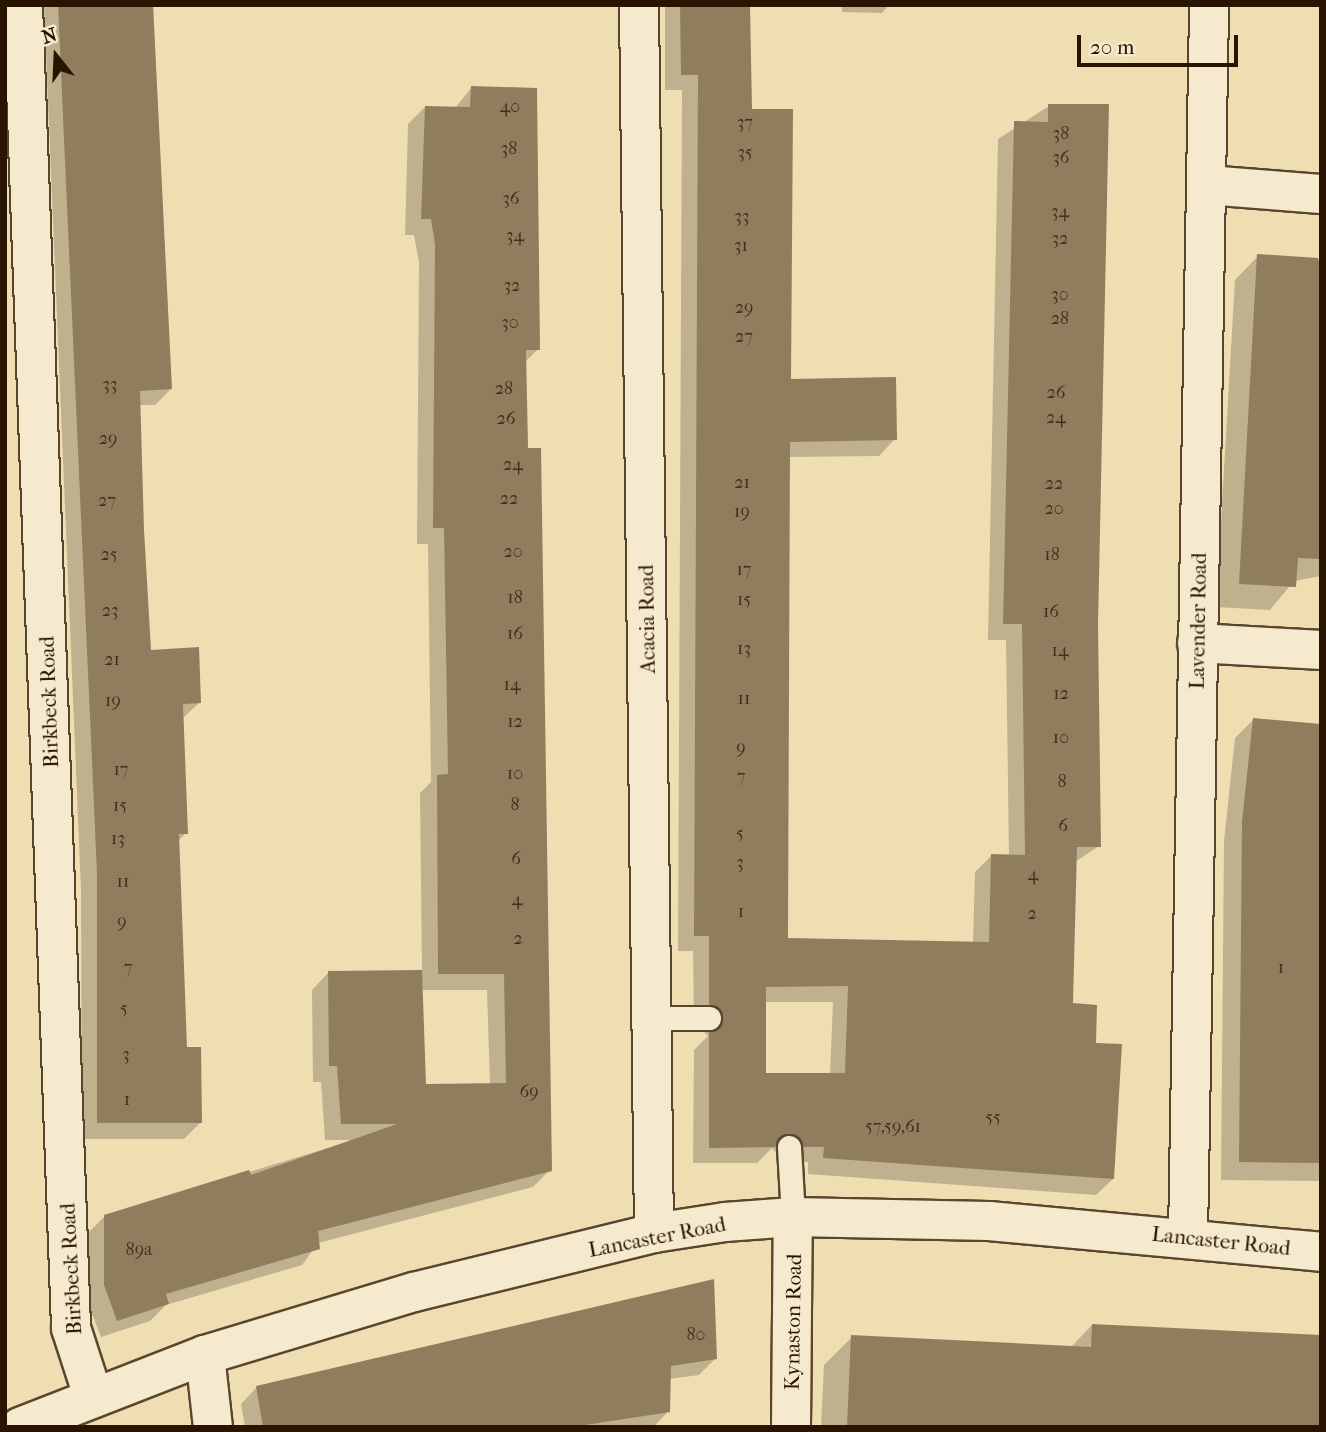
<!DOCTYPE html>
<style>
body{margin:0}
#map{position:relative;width:1326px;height:1432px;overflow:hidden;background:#efdeb2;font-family:"IM FELL French Canon",serif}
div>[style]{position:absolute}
.shadow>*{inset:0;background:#0003}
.building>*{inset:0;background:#907d5e}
.roads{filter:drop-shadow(2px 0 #5a462e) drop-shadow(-2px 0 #5a462e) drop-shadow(0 2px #5a462e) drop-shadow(0 -2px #5a462e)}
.lane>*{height:23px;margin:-11.5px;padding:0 11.5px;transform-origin:11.5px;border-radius:11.5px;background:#f5eacd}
.street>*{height:38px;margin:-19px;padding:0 19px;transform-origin:19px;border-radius:19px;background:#f5eacd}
.secondary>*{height:38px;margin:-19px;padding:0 19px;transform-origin:19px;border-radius:19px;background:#f5eacd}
span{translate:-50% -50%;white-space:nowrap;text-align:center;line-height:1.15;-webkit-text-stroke:5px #f5eacd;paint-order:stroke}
.number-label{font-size:18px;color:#432e19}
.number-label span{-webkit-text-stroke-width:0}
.street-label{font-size:21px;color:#291402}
.frame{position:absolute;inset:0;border:7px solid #291402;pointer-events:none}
.north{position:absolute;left:21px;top:21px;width:70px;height:70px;-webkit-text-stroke:5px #f5eacd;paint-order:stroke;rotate:342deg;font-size:19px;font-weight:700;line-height:28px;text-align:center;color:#291402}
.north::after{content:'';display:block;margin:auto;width:24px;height:32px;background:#291402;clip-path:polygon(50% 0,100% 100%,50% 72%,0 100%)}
.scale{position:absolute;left:1077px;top:35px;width:161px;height:32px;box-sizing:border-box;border:4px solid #291402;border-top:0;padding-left:9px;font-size:21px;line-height:24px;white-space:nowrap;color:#291402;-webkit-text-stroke:5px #f5eacd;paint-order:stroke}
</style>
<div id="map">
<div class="shadow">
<div style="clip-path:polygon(44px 5px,153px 5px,171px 389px,155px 405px,137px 405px,150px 651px,200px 702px,183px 718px,186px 833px,178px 841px,185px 1049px,200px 1123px,184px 1139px,82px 1139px,81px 890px)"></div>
<div style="clip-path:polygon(evenodd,665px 5px,749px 5px,750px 111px,789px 381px,895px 439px,879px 456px,788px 457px,787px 939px,973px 943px,975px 872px,991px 856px,1009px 857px,1006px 640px,988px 640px,998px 139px,1049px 106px,1096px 625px,1099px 846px,1075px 862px,1071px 1005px,1094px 1044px,1113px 1179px,1096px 1195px,808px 1174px,808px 1162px,786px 1163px,772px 1148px,757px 1163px,693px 1163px,694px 1050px,708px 1036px,694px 1021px,693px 951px,678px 951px,682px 90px,665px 90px,665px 5px,764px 1002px,833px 1002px,830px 1075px,764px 1075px,764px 1002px)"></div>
<div style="clip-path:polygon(842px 5px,889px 5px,882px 13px,842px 12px)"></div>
<div style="clip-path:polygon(evenodd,472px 87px,538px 349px,525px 362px,550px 1170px,533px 1187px,318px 1243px,302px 1265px,166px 1305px,150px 1321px,101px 1337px,88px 1303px,88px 1233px,105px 1216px,354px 1140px,325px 1140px,321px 1082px,313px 1082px,312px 990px,328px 973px,422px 972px,420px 793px,431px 782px,428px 544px,417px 544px,419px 262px,414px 235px,405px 235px,408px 124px,425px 107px,455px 108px,472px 87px,421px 990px,487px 990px,490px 1085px,424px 1086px,421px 990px)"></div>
<div style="clip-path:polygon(1258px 256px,1321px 271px,1321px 576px,1294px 581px,1270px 610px,1216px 607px,1235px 280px)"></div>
<div style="clip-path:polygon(1254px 719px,1321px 726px,1321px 1181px,1221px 1180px,1224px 841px,1235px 738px)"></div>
<div style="clip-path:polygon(1092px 1325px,1321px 1427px,821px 1427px,824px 1365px,852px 1337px,1070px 1348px)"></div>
<div style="clip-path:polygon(716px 1358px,699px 1375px,669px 1379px,669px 1411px,653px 1427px,245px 1427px,241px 1404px,257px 1387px)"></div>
</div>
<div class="building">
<div style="clip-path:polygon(58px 5px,153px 5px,172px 389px,140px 391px,144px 530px,151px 650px,199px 647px,201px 703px,183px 704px,188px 834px,179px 834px,187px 1047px,201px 1047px,202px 1123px,97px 1123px,97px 873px)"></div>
<div style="clip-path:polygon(evenodd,680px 5px,750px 5px,752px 109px,793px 109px,791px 379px,896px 377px,897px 440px,790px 442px,788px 938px,989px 942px,991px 854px,1025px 855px,1022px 624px,1003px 624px,1014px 121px,1048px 122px,1048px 104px,1109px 104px,1098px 625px,1101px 847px,1077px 847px,1073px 1003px,1097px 1005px,1096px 1043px,1122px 1044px,1114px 1179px,823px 1158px,824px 1147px,803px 1147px,789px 1133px,775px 1147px,709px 1148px,709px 1032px,723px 1017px,709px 1004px,709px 936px,694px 936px,698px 75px,681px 75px,680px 5px,848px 986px,845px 1073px,766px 1073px,766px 987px,848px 986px)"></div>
<div style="clip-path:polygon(471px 86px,537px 88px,540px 350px,526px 350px,528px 448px,541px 448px,552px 1171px,318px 1231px,320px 1249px,166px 1294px,169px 1304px,117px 1321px,104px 1285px,104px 1215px,249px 1170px,251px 1175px,397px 1124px,341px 1124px,337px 1066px,329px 1066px,328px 971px,422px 970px,426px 1084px,506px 1083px,504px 974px,438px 974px,437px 775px,448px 774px,446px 649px,444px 528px,433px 528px,435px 244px,431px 219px,421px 219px,425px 106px,470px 107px)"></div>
<div style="clip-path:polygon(1257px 254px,1318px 258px,1321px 269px,1321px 559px,1298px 558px,1296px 587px,1239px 584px)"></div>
<div style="clip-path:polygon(1253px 718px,1321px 724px,1321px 1163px,1239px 1162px,1242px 822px)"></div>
<div style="clip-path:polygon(714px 1279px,717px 1359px,671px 1366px,670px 1412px,572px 1427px,263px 1427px,256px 1386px)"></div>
<div style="clip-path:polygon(1092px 1324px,1321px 1335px,1321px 1427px,847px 1427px,851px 1335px,1091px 1347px)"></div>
</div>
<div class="roads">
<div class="lane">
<div style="left:652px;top:1018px;width:57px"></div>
<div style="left:789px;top:1147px;width:70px;rotate:86.7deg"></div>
</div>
<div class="street">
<div style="left:23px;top:5px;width:1324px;rotate:87.92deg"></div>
<div style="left:71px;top:1328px;width:71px;rotate:72.1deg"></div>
<div style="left:639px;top:5px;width:1228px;rotate:89.3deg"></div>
<div style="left:1207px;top:185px;width:114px;rotate:4.5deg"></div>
<div style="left:1197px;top:643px;width:124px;rotate:3.2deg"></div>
<div style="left:1188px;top:1237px;width:1232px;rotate:-89.02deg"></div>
<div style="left:205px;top:1355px;width:72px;rotate:83.7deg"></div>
<div style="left:791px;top:1427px;width:210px;rotate:-89.5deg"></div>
</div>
<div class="secondary">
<div style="left:20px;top:1427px;width:199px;rotate:-21.3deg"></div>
<div style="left:205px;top:1355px;width:218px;rotate:-16.8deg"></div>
<div style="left:414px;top:1292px;width:247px;rotate:-13.8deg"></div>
<div style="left:654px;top:1233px;width:72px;rotate:-8.8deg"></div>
<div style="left:725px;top:1222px;width:68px;rotate:-4.2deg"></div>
<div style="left:793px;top:1217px;width:196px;rotate:1.2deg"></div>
<div style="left:989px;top:1221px;width:333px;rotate:5.3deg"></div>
</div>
</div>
<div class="number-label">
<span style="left:510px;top:107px">40</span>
<span style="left:745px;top:123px">37</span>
<span style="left:1061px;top:134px">38</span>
<span style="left:509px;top:149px">38</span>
<span style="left:745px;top:153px">35</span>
<span style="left:1061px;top:158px">36</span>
<span style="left:511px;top:199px">36</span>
<span style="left:1060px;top:212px">34</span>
<span style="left:742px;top:217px">33</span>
<span style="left:515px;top:236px">34</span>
<span style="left:1060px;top:239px">32</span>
<span style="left:741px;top:246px">31</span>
<span style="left:512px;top:286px">32</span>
<span style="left:1060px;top:295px">30</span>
<span style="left:744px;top:308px">29</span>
<span style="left:1060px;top:319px">28</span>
<span style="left:510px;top:323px">30</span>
<span style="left:744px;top:337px">27</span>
<span style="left:110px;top:385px">33</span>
<span style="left:504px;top:389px">28</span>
<span style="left:1056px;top:393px">26</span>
<span style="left:1056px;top:418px">24</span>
<span style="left:506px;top:419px">26</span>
<span style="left:108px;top:439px">29</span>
<span style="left:513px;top:465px">24</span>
<span style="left:742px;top:483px">21</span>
<span style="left:1054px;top:484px">22</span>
<span style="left:509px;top:499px">22</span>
<span style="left:107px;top:501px">27</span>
<span style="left:1054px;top:509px">20</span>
<span style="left:742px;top:512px">19</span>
<span style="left:513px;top:552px">20</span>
<span style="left:109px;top:555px">25</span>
<span style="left:1052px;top:555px">18</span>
<span style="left:744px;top:570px">17</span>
<span style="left:515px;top:598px">18</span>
<span style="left:744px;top:600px">15</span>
<span style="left:110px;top:611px">23</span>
<span style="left:1051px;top:612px">16</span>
<span style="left:515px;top:634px">16</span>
<span style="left:744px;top:649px">13</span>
<span style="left:1060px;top:651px">14</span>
<span style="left:112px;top:660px">21</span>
<span style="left:512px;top:685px">14</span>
<span style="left:1061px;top:694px">12</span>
<span style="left:744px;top:699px">11</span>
<span style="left:113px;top:701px">19</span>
<span style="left:515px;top:722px">12</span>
<span style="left:1061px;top:738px">10</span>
<span style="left:741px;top:748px">9</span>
<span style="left:121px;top:770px">17</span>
<span style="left:515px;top:774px">10</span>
<span style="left:741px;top:777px">7</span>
<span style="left:1062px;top:782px">8</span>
<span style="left:515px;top:805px">8</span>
<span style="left:120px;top:806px">15</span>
<span style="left:1063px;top:826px">6</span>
<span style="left:740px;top:834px">5</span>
<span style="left:118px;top:839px">13</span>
<span style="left:516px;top:859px">6</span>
<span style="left:740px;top:863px">3</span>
<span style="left:1033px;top:875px">4</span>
<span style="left:123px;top:882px">11</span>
<span style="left:517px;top:900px">4</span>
<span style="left:741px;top:912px">1</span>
<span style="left:1032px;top:914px">2</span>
<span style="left:122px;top:922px">9</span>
<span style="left:518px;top:939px">2</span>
<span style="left:128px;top:968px">7</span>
<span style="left:1281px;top:968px">1</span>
<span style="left:124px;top:1009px">5</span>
<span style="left:126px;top:1055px">3</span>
<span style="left:529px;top:1092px">69</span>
<span style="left:127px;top:1100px">1</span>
<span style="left:993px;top:1118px">55</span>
<span style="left:893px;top:1127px">57,59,61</span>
<span style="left:139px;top:1250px">89a</span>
<span style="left:696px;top:1335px">80</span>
</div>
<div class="street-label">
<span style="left:647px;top:619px;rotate:-91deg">Acacia Road</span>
<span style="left:1198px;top:621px;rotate:-89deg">Lavender Road</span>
<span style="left:49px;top:702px;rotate:-92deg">Birkbeck Road</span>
<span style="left:657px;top:1237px;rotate:-11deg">Lancaster Road</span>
<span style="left:1221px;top:1241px;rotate:6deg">Lancaster Road</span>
<span style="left:71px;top:1269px;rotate:-93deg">Birkbeck Road</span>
<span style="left:793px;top:1322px;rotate:-89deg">Kynaston Road</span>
</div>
<div class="frame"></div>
<div class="north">N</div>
<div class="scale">20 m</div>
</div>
